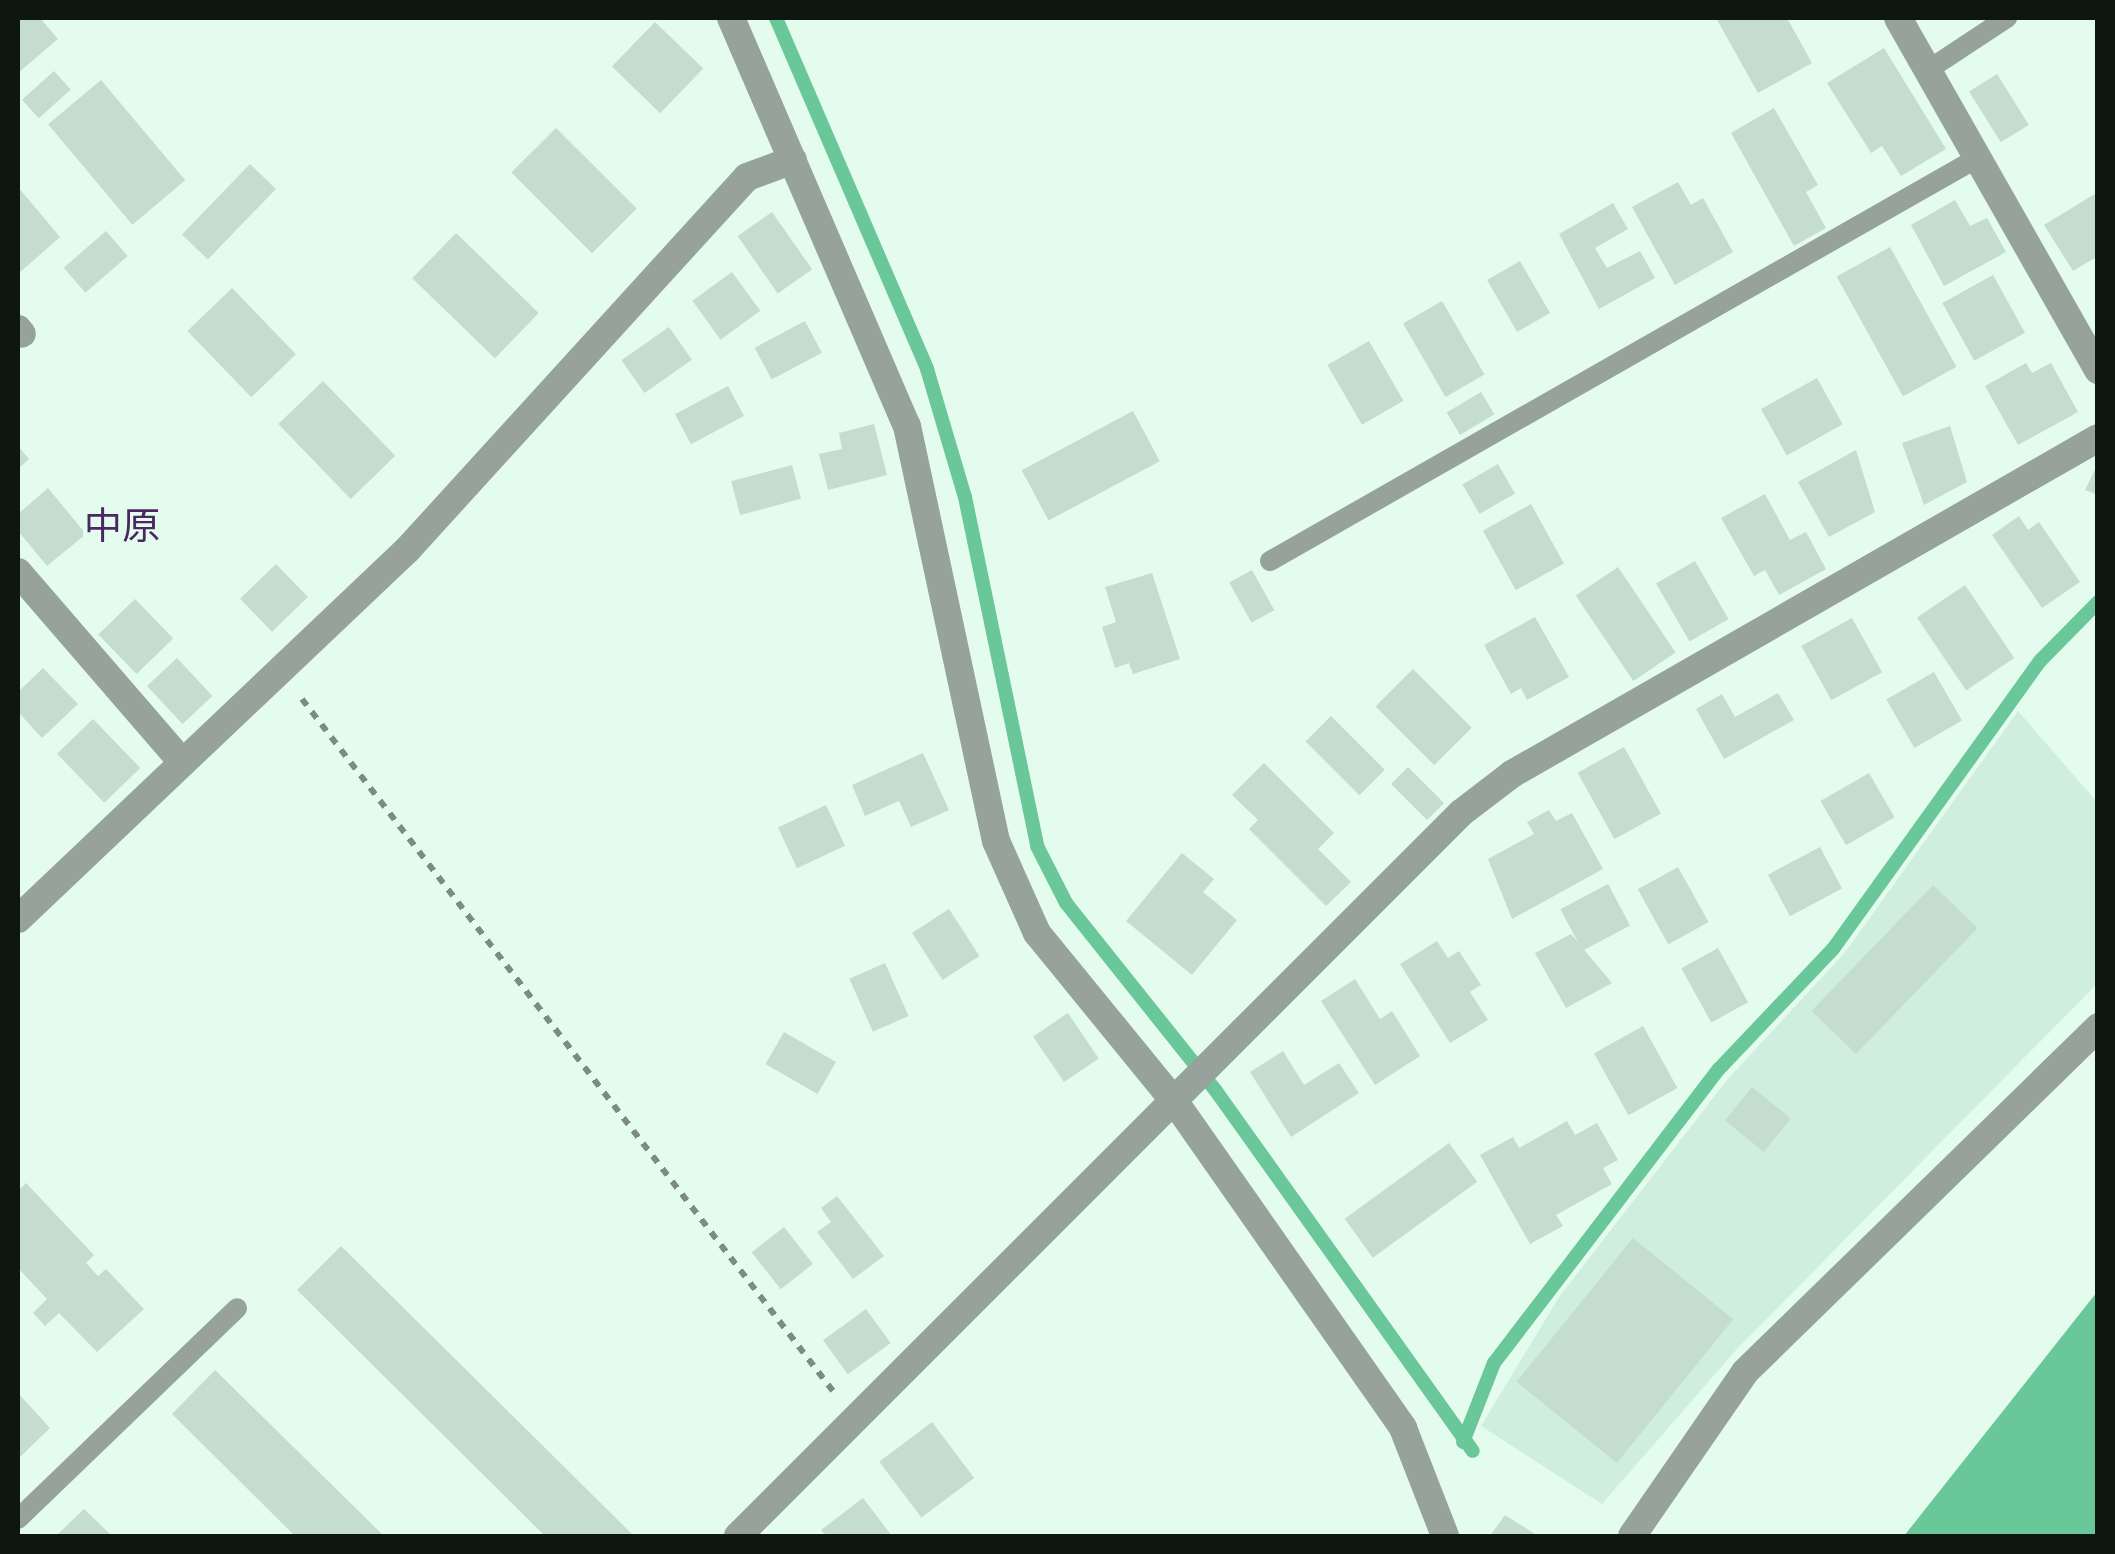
<!DOCTYPE html>
<meta charset="utf-8">
<style>
body{margin:0}
#map{position:relative;width:2115px;height:1554px;overflow:hidden;background:#e4fcee;font-family:"Noto Sans","Noto Sans JP",sans-serif}
div>[style]{position:absolute}
.built>*{inset:0;background:#d0eedd}
.water>*{inset:0;background:#69c799}
.stream>*{height:14px;margin:-7px;padding:0 7px;transform-origin:7px;border-radius:7px;background:#69c799}
.building>*{inset:0;background:#c5ddcf;transform-origin:0 0}
.path>*{height:6px;margin-top:-3px;transform-origin:0;background:repeating-linear-gradient(90deg,#7c8c83 0 8px,transparent 0 16px)}
.service>*{height:20px;margin:-10px;padding:0 10px;transform-origin:10px;border-radius:10px;background:#98a29d}
.minor>*{height:28px;margin:-14px;padding:0 14px;transform-origin:14px;border-radius:14px;background:#98a29d}
span{translate:-50% -50%;white-space:nowrap;text-align:center;line-height:1.15;-webkit-text-stroke:9px #e4fcee;paint-order:stroke}
.quarter-label{font-size:38px;color:#4b2960}
.frame{position:absolute;inset:0;border:20px solid #0e1612;pointer-events:none}
</style>
<div id="map">
<div class="built">
<div style="clip-path:polygon(2018px 711px,2097px 802px,2097px 984px,1736px 1350px,1602px 1504px,1481px 1426px,1559px 1297px,1727px 1080px,1846px 951px)"></div>
</div>
<div class="water">
<div style="clip-path:polygon(2097px 1292px,2097px 1536px,1904px 1536px)"></div>
</div>
<div class="stream">
<div style="left:776px;top:18px;width:382px;rotate:66.7deg"></div>
<div style="left:927px;top:369px;width:134px;rotate:73.5deg"></div>
<div style="left:965px;top:497px;width:356px;rotate:78.3deg"></div>
<div style="left:1037px;top:846px;width:64px;rotate:63deg"></div>
<div style="left:1066px;top:903px;width:241px;rotate:51.4deg"></div>
<div style="left:1216px;top:1091px;width:442px;rotate:54.5deg"></div>
<div style="left:1463px;top:1442px;width:85px;rotate:-68.6deg"></div>
<div style="left:1494px;top:1363px;width:370px;rotate:-52.6deg"></div>
<div style="left:1719px;top:1069px;width:166px;rotate:-46.5deg"></div>
<div style="left:1833px;top:949px;width:355px;rotate:-54.3deg"></div>
<div style="left:2040px;top:661px;width:83px;rotate:-45.5deg"></div>
</div>
<div class="building">
<div style="clip-path:polygon(18px 18px,40px 18px,58px 39px,18px 73px)"></div>
<div style="clip-path:polygon(1716px 18px,1787px 18px,1812px 63px,1758px 93px)"></div>
<div style="left:655px;top:22px;width:67px;height:62px;rotate:44deg"></div>
<div style="clip-path:polygon(1884px 48px,1946px 149px,1901px 176px,1882px 146px,1871px 153px,1827px 83px)"></div>
<div style="left:54px;top:71px;width:25px;height:43px;rotate:48deg"></div>
<div style="left:1997px;top:74px;width:60px;height:33px;rotate:58deg"></div>
<div style="left:101px;top:80px;width:131px;height:69px;rotate:50deg"></div>
<div style="clip-path:polygon(1774px 108px,1818px 185px,1806px 192px,1826px 228px,1794px 246px,1731px 133px)"></div>
<div style="left:556px;top:128px;width:114px;height:63px;rotate:45deg"></div>
<div style="left:250px;top:164px;width:36px;height:98px;rotate:44deg"></div>
<div style="clip-path:polygon(1678px 182px,1691px 205px,1703px 198px,1733px 252px,1675px 285px,1632px 207px)"></div>
<div style="clip-path:polygon(18px 187px,60px 237px,18px 274px)"></div>
<div style="clip-path:polygon(2098px 192px,2098px 256px,2073px 271px,2044px 225px)"></div>
<div style="clip-path:polygon(1955px 200px,1970px 226px,1987px 218px,2006px 252px,1944px 286px,1911px 225px)"></div>
<div style="clip-path:polygon(1613px 203px,1628px 229px,1595px 248px,1607px 268px,1640px 251px,1655px 278px,1599px 309px,1559px 234px)"></div>
<div style="left:772px;top:212px;width:70px;height:42px;rotate:55deg"></div>
<div style="left:106px;top:231px;width:33px;height:56px;rotate:49deg"></div>
<div style="left:456px;top:233px;width:115px;height:63px;rotate:44deg"></div>
<div style="left:1890px;top:247px;width:137px;height:61px;rotate:61deg"></div>
<div style="left:1520px;top:261px;width:60px;height:38px;rotate:60deg"></div>
<div style="left:732px;top:272px;width:48px;height:49px;rotate:54deg"></div>
<div style="left:1993px;top:275px;width:66px;height:58px;rotate:61deg"></div>
<div style="left:232px;top:288px;width:92px;height:62px;rotate:46deg"></div>
<div style="left:1442px;top:301px;width:85px;height:45px;rotate:60deg"></div>
<div style="left:805px;top:321px;width:36px;height:57px;rotate:62deg"></div>
<div style="left:669px;top:327px;width:40px;height:58px;rotate:55deg"></div>
<div style="left:1369px;top:341px;width:69px;height:48px;rotate:60deg"></div>
<div style="clip-path:polygon(2026px 363px,2032px 373px,2051px 363px,2078px 412px,2018px 445px,1985px 386px)"></div>
<div style="left:1817px;top:378px;width:53px;height:64px;rotate:61deg"></div>
<div style="left:323px;top:381px;width:104px;height:62px;rotate:46deg"></div>
<div style="left:728px;top:386px;width:34px;height:60px;rotate:62deg"></div>
<div style="left:1481px;top:392px;width:26px;height:40px;rotate:59deg"></div>
<div style="left:1133px;top:411px;width:57px;height:126px;rotate:62deg"></div>
<div style="clip-path:polygon(874px 424px,887px 475px,828px 490px,819px 454px,842px 449px,839px 433px)"></div>
<div style="clip-path:polygon(1950px 426px,1967px 482px,1924px 505px,1902px 443px)"></div>
<div style="clip-path:polygon(18px 446px,29px 459px,18px 469px)"></div>
<div style="clip-path:polygon(1856px 450px,1875px 512px,1829px 537px,1798px 482px)"></div>
<div style="clip-path:polygon(2098px 463px,2098px 495px,2085px 490px)"></div>
<div style="left:1498px;top:464px;width:34px;height:41px;rotate:60deg"></div>
<div style="left:792px;top:465px;width:35px;height:63px;rotate:75deg"></div>
<div style="clip-path:polygon(48px 488px,86px 534px,47px 566px,18px 531px,18px 514px)"></div>
<div style="clip-path:polygon(1765px 494px,1790px 540px,1806px 532px,1826px 569px,1779px 595px,1765px 570px,1754px 576px,1721px 518px)"></div>
<div style="left:1531px;top:504px;width:68px;height:55px;rotate:61deg"></div>
<div style="clip-path:polygon(2019px 516px,2028px 530px,2039px 522px,2080px 582px,2042px 608px,1992px 535px)"></div>
<div style="left:1695px;top:561px;width:67px;height:45px;rotate:60deg"></div>
<div style="left:276px;top:564px;width:46px;height:50px;rotate:46deg"></div>
<div style="left:1618px;top:567px;width:103px;height:51px;rotate:56deg"></div>
<div style="left:1252px;top:570px;width:46px;height:26px;rotate:61deg"></div>
<div style="clip-path:polygon(1152px 573px,1180px 659px,1133px 674px,1129px 663px,1115px 668px,1102px 627px,1116px 622px,1105px 587px)"></div>
<div style="left:1965px;top:585px;width:88px;height:58px;rotate:56deg"></div>
<div style="left:135px;top:599px;width:55px;height:51px;rotate:46deg"></div>
<div style="clip-path:polygon(1535px 617px,1569px 677px,1527px 700px,1521px 688px,1511px 694px,1484px 645px)"></div>
<div style="left:1852px;top:618px;width:62px;height:58px;rotate:61deg"></div>
<div style="left:177px;top:658px;width:52px;height:41px;rotate:47deg"></div>
<div style="clip-path:polygon(43px 668px,78px 704px,42px 738px,18px 712px,18px 692px)"></div>
<div style="left:1413px;top:669px;width:83px;height:53px;rotate:45deg"></div>
<div style="left:1934px;top:672px;width:56px;height:55px;rotate:60deg"></div>
<div style="clip-path:polygon(1778px 693px,1794px 720px,1724px 759px,1696px 709px,1722px 694px,1735px 717px)"></div>
<div style="left:1331px;top:716px;width:76px;height:36px;rotate:45deg"></div>
<div style="left:93px;top:719px;width:68px;height:50px;rotate:46deg"></div>
<div style="left:1624px;top:747px;width:76px;height:53px;rotate:61deg"></div>
<div style="clip-path:polygon(923px 753px,949px 810px,911px 827px,899px 801px,865px 816px,852px 785px)"></div>
<div style="clip-path:polygon(1264px 763px,1334px 833px,1318px 849px,1351px 882px,1326px 906px,1249px 829px,1258px 820px,1232px 795px)"></div>
<div style="left:1408px;top:767px;width:51px;height:24px;rotate:45deg"></div>
<div style="left:1869px;top:773px;width:51px;height:56px;rotate:60deg"></div>
<div style="left:826px;top:805px;width:45px;height:53px;rotate:65deg"></div>
<div style="clip-path:polygon(1549px 810px,1556px 821px,1572px 813px,1603px 869px,1512px 919px,1488px 859px,1534px 834px,1527px 822px)"></div>
<div style="left:1820px;top:847px;width:47px;height:59px;rotate:62deg"></div>
<div style="clip-path:polygon(1182px 853px,1214px 879px,1203px 892px,1237px 920px,1192px 975px,1126px 921px)"></div>
<div style="left:1678px;top:867px;width:63px;height:46px;rotate:61deg"></div>
<div style="left:1608px;top:884px;width:47px;height:54px;rotate:62deg"></div>
<div style="left:1933px;top:885px;width:62px;height:175px;rotate:44deg"></div>
<div style="left:949px;top:909px;width:56px;height:44px;rotate:57deg"></div>
<div style="clip-path:polygon(1571px 934px,1612px 983px,1566px 1008px,1535px 953px)"></div>
<div style="clip-path:polygon(1437px 941px,1448px 958px,1459px 951px,1481px 985px,1470px 992px,1488px 1020px,1450px 1043px,1400px 964px)"></div>
<div style="left:1718px;top:948px;width:62px;height:42px;rotate:61deg"></div>
<div style="left:885px;top:963px;width:58px;height:39px;rotate:66deg"></div>
<div style="clip-path:polygon(1355px 979px,1380px 1019px,1392px 1011px,1420px 1056px,1375px 1085px,1321px 1001px)"></div>
<div style="left:1068px;top:1013px;width:55px;height:42px;rotate:56deg"></div>
<div style="left:1643px;top:1026px;width:71px;height:56px;rotate:61deg"></div>
<div style="left:784px;top:1032px;width:60px;height:37px;rotate:30deg"></div>
<div style="clip-path:polygon(1283px 1051px,1304px 1085px,1339px 1063px,1359px 1093px,1291px 1137px,1250px 1072px)"></div>
<div style="left:1752px;top:1087px;width:50px;height:43px;rotate:39deg"></div>
<div style="clip-path:polygon(1567px 1121px,1575px 1135px,1597px 1123px,1618px 1160px,1603px 1168px,1612px 1184px,1556px 1215px,1563px 1226px,1530px 1244px,1480px 1155px,1513px 1137px,1519px 1148px)"></div>
<div style="left:1449px;top:1143px;width:48px;height:129px;rotate:54deg"></div>
<div style="clip-path:polygon(26px 1183px,94px 1255px,86px 1263px,98px 1276px,106px 1269px,144px 1309px,97px 1352px,59px 1313px,45px 1326px,33px 1313px,47px 1299px,18px 1268px,18px 1191px)"></div>
<div style="clip-path:polygon(837px 1196px,884px 1256px,853px 1279px,817px 1232px,831px 1222px,821px 1208px)"></div>
<div style="left:784px;top:1227px;width:47px;height:41px;rotate:52deg"></div>
<div style="left:1633px;top:1238px;width:129px;height:185px;rotate:39deg"></div>
<div style="clip-path:polygon(341px 1246px,634px 1536px,545px 1536px,297px 1290px)"></div>
<div style="left:866px;top:1309px;width:42px;height:53px;rotate:54deg"></div>
<div style="clip-path:polygon(215px 1370px,384px 1536px,295px 1536px,172px 1414px)"></div>
<div style="clip-path:polygon(18px 1393px,50px 1428px,18px 1459px)"></div>
<div style="left:932px;top:1422px;width:70px;height:66px;rotate:53deg"></div>
<div style="clip-path:polygon(863px 1498px,892px 1536px,826px 1536px,821px 1530px)"></div>
<div style="clip-path:polygon(84px 1509px,112px 1536px,56px 1536px)"></div>
<div style="clip-path:polygon(1505px 1515px,1538px 1536px,1490px 1536px)"></div>
</div>
<div class="path">
<div style="left:302px;top:699px;width:872px;rotate:52.5deg"></div>
</div>
<div class="service">
<div style="left:1928px;top:70px;width:95px;rotate:-33.4deg"></div>
<div style="left:1270px;top:561px;width:814px;rotate:-29.68deg"></div>
<div style="left:18px;top:1519px;width:304px;rotate:-43.9deg"></div>
</div>
<div class="minor">
<div style="left:731px;top:18px;width:444px;rotate:66.7deg"></div>
<div style="left:907px;top:426px;width:424px;rotate:77.9deg"></div>
<div style="left:996px;top:841px;width:101px;rotate:66deg"></div>
<div style="left:1037px;top:933px;width:218px;rotate:50.8deg"></div>
<div style="left:1175px;top:1102px;width:398px;rotate:55deg"></div>
<div style="left:1403px;top:1428px;width:116px;rotate:68.7deg"></div>
<div style="left:1898px;top:18px;width:405px;rotate:60.4deg"></div>
<div style="left:18px;top:329px;width:6px;rotate:51deg"></div>
<div style="left:18px;top:572px;width:251px;rotate:49.2deg"></div>
<div style="left:18px;top:919px;width:538px;rotate:-43.49deg"></div>
<div style="left:408px;top:549px;width:503px;rotate:-47.66deg"></div>
<div style="left:747px;top:177px;width:49px;rotate:-20.3deg"></div>
<div style="left:738px;top:1536px;width:1022px;rotate:-45deg"></div>
<div style="left:1461px;top:813px;width:64px;rotate:-37.4deg"></div>
<div style="left:1512px;top:774px;width:675px;rotate:-29.83deg"></div>
<div style="left:1632px;top:1536px;width:199px;rotate:-55.4deg"></div>
<div style="left:1745px;top:1372px;width:494px;rotate:-44.3deg"></div>
</div>
<div class="quarter-label">
<span style="left:122px;top:525px">中原</span>
</div>
<div class="frame"></div>
</div>
